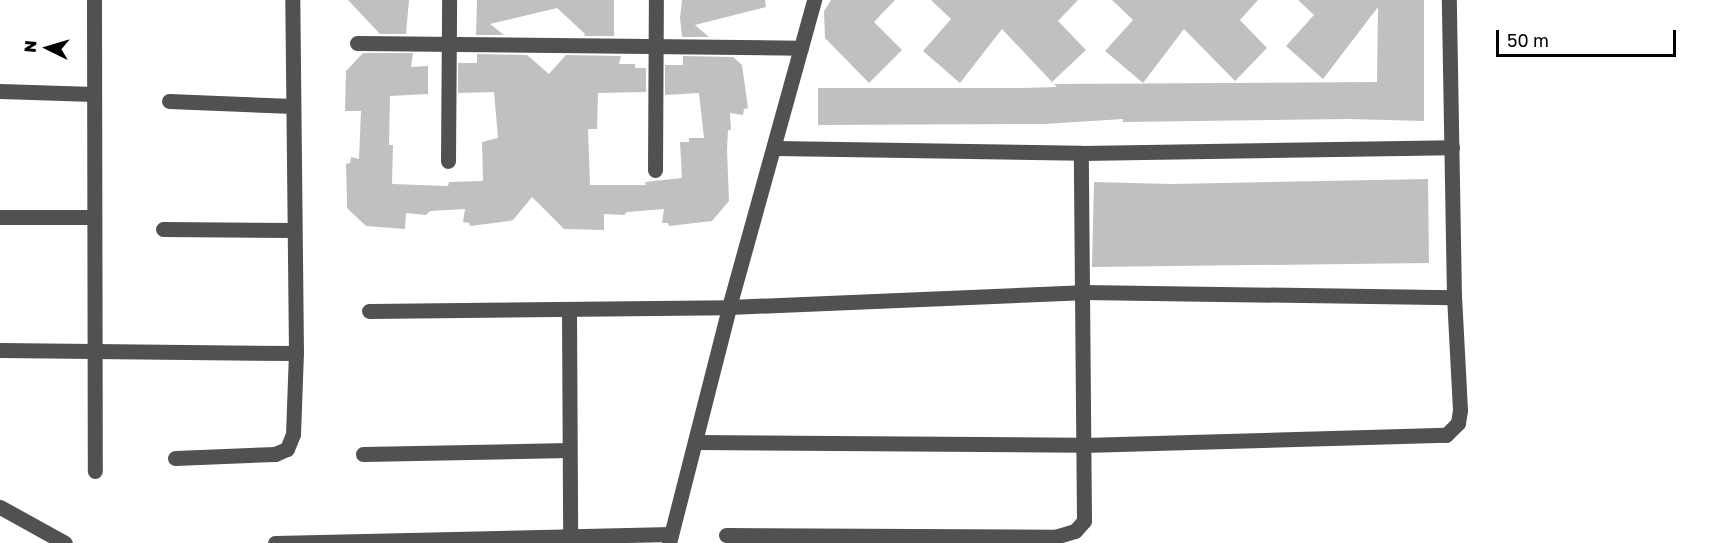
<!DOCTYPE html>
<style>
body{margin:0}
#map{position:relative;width:1709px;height:543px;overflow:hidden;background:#fff;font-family:"Golos Text",sans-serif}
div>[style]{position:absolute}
.building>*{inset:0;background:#c0c0c0}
.minor>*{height:15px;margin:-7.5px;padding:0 7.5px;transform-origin:7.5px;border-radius:7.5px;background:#515151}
span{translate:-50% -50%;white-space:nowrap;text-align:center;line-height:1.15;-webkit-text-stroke:5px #fff;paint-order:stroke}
.north{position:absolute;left:18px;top:18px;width:60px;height:60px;-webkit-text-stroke:4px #fff;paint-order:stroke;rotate:275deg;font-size:16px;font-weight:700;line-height:24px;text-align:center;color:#000}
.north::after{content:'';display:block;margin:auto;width:21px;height:27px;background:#000;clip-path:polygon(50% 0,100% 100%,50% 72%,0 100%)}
.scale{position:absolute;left:1496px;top:30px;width:180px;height:27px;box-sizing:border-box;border:3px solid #000;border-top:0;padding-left:8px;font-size:18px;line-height:21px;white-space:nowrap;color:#000;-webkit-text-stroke:4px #fff;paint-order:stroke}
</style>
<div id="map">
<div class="building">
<div style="clip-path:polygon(348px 0,409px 0,406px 34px,380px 34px)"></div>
<div style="clip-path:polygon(477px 0,614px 0,614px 36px,584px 36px,585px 34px,557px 8px,490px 24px,504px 35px,476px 35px)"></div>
<div style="clip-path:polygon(682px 0,765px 0,766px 7px,695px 25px,709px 37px,682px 37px,680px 18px)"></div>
<div style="clip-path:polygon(831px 0,895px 0,874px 22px,902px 50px,869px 83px,825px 38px,824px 11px)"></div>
<div style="clip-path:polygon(931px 0,1078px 0,1058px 21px,1086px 50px,1052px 82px,1002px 29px,960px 83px,923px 51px,951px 19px)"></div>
<div style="clip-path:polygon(1112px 0,1258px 0,1240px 20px,1267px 48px,1235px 81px,1184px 29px,1143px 83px,1105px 51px,1133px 20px)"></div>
<div style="clip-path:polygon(1298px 0,1424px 0,1424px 121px,1348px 119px,1123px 122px,1123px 119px,1044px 124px,818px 125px,818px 88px,1023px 88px,1057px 87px,1054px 84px,1377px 82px,1378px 7px,1323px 79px,1286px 46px,1314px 15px)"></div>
<div style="clip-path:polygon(363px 53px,413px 53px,411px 67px,428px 66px,428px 94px,390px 96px,389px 145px,393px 145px,392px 184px,448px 186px,449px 182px,483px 181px,482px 142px,498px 138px,494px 92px,458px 93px,458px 63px,477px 63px,477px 54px,527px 55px,549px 74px,566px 55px,621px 56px,619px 64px,635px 64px,635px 68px,646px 68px,646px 92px,598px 93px,597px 129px,588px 129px,590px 185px,646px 185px,645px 182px,682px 178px,680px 142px,689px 142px,689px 138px,704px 138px,699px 93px,665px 95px,665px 65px,683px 65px,683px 56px,733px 57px,742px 65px,748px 108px,744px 109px,743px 115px,730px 113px,731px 130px,728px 130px,727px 150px,729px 201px,712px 221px,669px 226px,668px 223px,662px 223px,664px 209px,627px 212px,624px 215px,604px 214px,604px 230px,564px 229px,532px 197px,513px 220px,509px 221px,470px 226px,469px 223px,463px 222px,465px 209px,430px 211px,426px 215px,406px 213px,405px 229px,366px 226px,347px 208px,347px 201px,346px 164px,350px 163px,351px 157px,359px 159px,361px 111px,345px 111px,346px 71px)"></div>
<div style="clip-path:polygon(1428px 179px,1429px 263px,1092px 267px,1094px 182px,1171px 184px)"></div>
</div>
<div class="minor">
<div style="left:94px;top:0;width:471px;rotate:89.9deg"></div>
<div style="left:357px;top:43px;width:444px;rotate:0.6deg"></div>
<div style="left:0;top:91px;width:94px;rotate:1.8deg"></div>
<div style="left:169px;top:101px;width:124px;rotate:2.3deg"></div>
<div style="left:775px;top:148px;width:306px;rotate:0.9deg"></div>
<div style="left:1081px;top:153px;width:371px;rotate:-0.9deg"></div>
<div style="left:448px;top:161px;width:161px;rotate:-89.6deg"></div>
<div style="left:655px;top:170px;width:170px;rotate:-89.7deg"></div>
<div style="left:0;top:217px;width:94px"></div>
<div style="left:163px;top:229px;width:131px;rotate:0.4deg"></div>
<div style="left:569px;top:310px;width:227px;rotate:89.7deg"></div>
<div style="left:369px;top:311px;width:360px;rotate:-0.6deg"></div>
<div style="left:729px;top:307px;width:353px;rotate:-2.4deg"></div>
<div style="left:1082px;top:292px;width:372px;rotate:0.8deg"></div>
<div style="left:0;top:350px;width:296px;rotate:0.6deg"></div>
<div style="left:695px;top:442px;width:388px;rotate:0.4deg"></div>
<div style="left:1083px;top:445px;width:363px;rotate:-1.6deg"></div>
<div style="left:1446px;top:435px;width:17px;rotate:-45deg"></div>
<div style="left:1458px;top:423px;width:13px;rotate:-81deg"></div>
<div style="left:1460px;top:410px;width:113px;rotate:-93deg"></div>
<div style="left:1454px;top:297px;width:297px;rotate:-91deg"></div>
<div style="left:363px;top:454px;width:206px;rotate:-1.1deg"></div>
<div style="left:175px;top:458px;width:100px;rotate:-2.3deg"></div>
<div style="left:275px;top:454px;width:13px;rotate:-23deg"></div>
<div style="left:287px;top:449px;width:16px;rotate:-68deg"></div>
<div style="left:293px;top:434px;width:81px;rotate:-87.9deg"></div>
<div style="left:296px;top:353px;width:353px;rotate:-90.6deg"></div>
<div style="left:0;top:507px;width:74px;rotate:29deg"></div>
<div style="left:726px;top:535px;width:329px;rotate:0.3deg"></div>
<div style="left:1055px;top:537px;width:21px;rotate:-17deg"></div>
<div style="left:1075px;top:531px;width:13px;rotate:-48deg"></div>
<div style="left:1084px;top:521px;width:368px;rotate:-90.5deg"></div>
<div style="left:275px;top:543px;width:396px;rotate:-1.3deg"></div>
<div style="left:669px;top:543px;width:244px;rotate:-75.7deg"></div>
<div style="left:729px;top:307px;width:319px;rotate:-74.5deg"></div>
</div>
<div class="north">N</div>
<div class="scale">50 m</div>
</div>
